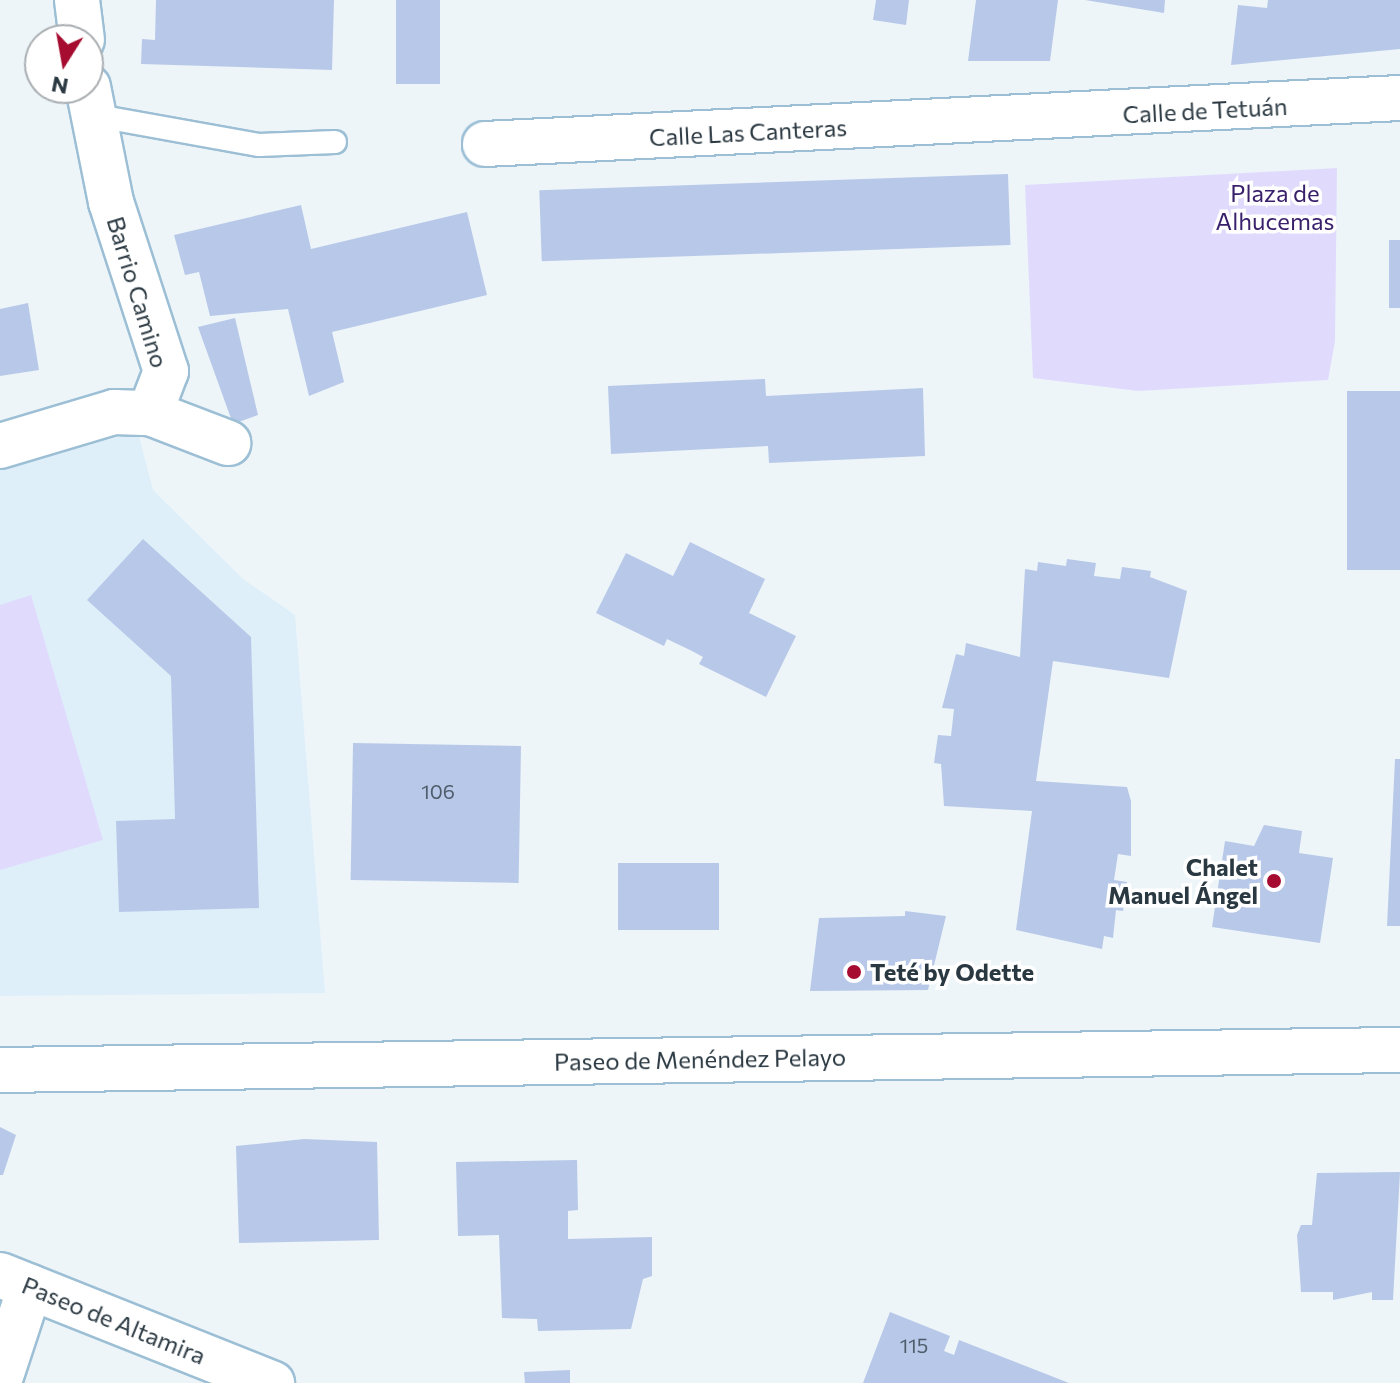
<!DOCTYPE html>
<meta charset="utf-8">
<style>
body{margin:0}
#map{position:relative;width:1400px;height:1383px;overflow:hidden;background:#edf5f9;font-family:Commissioner,sans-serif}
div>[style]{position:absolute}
.built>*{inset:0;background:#deeffa}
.green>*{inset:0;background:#e0dbfd}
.building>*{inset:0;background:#b8c8e8;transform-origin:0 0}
.roads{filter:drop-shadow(2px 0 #9cbfd5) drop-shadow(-2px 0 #9cbfd5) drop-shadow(0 2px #9cbfd5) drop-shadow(0 -2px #9cbfd5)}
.lane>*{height:22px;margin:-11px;padding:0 11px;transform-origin:11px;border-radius:11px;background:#fff}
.street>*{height:44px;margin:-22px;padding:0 22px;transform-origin:22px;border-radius:22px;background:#fff}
.secondary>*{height:44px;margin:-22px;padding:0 22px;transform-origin:22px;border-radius:22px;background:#fff}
.dots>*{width:22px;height:22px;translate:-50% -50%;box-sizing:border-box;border:4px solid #fff;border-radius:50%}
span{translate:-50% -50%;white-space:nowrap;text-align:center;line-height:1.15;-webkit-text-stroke:7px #fff;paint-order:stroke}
.number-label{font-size:20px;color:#4e5c6b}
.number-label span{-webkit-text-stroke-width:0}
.street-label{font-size:24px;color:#2a3841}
.park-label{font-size:24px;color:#39206b}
.poi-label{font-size:24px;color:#2a3841;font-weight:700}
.right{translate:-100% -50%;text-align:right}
.left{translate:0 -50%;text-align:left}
.north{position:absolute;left:24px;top:24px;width:80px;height:80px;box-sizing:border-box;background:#fff;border:2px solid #aaafb3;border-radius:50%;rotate:191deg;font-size:22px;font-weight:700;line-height:32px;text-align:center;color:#2a3841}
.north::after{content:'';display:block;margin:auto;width:28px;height:36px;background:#a60c30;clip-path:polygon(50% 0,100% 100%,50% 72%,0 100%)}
</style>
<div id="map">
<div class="built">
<div style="clip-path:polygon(138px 432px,153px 490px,243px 579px,295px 615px,325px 993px,0 996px,0 467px)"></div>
</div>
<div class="green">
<div style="clip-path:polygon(1337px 168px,1335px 341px,1328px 380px,1138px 391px,1033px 378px,1025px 185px)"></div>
<div style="clip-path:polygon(31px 595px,103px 840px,0 870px,0 605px)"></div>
</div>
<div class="building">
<div style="clip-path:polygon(156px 0,334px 0,332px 70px,141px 64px,142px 39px,155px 40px)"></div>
<div style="left:396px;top:0;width:44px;height:84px"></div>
<div style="clip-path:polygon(876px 0,909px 0,906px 25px,873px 20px)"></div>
<div style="clip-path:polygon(976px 0,1058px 0,1050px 61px,968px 61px)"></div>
<div style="clip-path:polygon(1085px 0,1165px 0,1164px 13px)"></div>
<div style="clip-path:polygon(1268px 0,1400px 0,1400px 49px,1231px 65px,1238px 5px,1267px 8px)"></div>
<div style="left:1008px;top:174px;width:71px;height:469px;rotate:88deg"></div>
<div style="clip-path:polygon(301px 205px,311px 249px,467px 212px,487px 295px,332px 332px,344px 382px,309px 396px,288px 309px,210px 316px,199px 272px,185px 275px,174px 235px)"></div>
<div style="left:1400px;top:240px;width:68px;height:11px;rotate:90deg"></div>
<div style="clip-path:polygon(28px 303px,39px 370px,0 376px,0 309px)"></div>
<div style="clip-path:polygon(235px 318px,258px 415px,233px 424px,198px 327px)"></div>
<div style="clip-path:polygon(765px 379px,766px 396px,923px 388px,925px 456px,769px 463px,768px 446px,611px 454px,608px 386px)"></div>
<div style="left:1347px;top:391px;width:53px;height:179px"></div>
<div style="clip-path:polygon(143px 539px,251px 637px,259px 908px,119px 912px,116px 821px,175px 819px,171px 676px,87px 600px)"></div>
<div style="clip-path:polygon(690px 542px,765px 579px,749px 613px,796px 636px,766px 697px,699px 664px,703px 657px,692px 651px,667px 639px,664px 646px,596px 613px,626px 553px,673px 576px)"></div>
<div style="clip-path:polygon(1067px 559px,1096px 563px,1094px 576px,1120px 579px,1122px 567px,1151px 571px,1150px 577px,1187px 591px,1169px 678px,1053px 661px,1036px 781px,1127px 787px,1131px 801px,1131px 856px,1118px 854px,1114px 880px,1127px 882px,1123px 911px,1116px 910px,1113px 938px,1104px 936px,1102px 949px,1016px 930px,1032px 811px,944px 806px,941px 764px,934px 763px,938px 735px,951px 736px,954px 709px,942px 708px,956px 654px,964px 656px,966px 643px,1020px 657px,1025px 569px,1037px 571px,1038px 562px,1066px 566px)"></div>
<div style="left:521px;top:746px;width:137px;height:168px;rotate:91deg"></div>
<div style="clip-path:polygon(1395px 759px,1400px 759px,1400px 926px,1387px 926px)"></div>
<div style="clip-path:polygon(1264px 825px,1302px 831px,1299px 853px,1333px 858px,1320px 943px,1212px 927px,1225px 841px,1254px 846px)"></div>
<div style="left:618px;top:863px;width:101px;height:67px"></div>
<div style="clip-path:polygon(905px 911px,946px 916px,928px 990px,810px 991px,819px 918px,905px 916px)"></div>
<div style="clip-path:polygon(0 1127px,16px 1135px,3px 1175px,0 1175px)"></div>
<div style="clip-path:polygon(304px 1139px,377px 1142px,379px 1240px,239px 1243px,236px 1146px)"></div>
<div style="clip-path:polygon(577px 1160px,578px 1210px,568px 1211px,568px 1239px,652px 1237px,652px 1276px,643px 1279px,631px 1329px,538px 1331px,537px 1319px,502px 1318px,499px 1235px,458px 1236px,456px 1162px)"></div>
<div style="clip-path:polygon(1400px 1172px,1393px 1300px,1372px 1300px,1372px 1292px,1333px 1300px,1333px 1292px,1301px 1292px,1297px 1235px,1301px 1225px,1312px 1225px,1317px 1173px)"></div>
<div style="clip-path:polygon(890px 1312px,950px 1336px,944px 1351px,954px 1355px,959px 1340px,1069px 1383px,863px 1383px)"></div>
<div style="clip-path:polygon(570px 1370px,570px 1383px,525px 1383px,524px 1372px)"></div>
</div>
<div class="roads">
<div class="lane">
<div style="left:92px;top:115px;width:170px;rotate:10.2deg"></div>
<div style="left:259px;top:145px;width:76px;rotate:-2.3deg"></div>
</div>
<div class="street">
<div style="left:77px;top:0;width:40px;rotate:82.9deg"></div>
<div style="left:88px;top:87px;width:117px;rotate:78.7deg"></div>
<div style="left:111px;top:202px;width:178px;rotate:72deg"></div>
<div style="left:166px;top:371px;width:45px;rotate:110.9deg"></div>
<div style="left:485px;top:144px;width:916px;rotate:-2.88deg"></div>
<div style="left:0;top:446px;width:119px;rotate:-16.6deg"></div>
<div style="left:114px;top:412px;width:36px;rotate:2deg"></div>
<div style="left:150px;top:413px;width:84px;rotate:21deg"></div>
<div style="left:0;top:1070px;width:1400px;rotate:-0.82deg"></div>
<div style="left:0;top:1379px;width:97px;rotate:-71.9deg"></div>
</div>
<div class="secondary">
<div style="left:0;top:1275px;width:293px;rotate:21.7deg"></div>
</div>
</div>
<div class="dots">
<div style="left:1274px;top:881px;background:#a60c30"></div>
<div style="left:854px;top:972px;background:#a60c30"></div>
</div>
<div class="number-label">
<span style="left:438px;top:791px">106</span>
<span style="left:914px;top:1345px">115</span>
</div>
<div class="street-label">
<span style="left:1205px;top:110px;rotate:-3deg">Calle de Tetuán</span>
<span style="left:748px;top:132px;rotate:-3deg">Calle Las Canteras</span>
<span style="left:138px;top:292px;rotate:73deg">Barrio Camino</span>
<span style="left:700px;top:1059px;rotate:-1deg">Paseo de Menéndez Pelayo</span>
<span style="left:114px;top:1320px;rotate:22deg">Paseo de Altamira</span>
</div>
<div class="park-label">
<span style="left:1275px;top:207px">Plaza de<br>Alhucemas</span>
</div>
<div class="poi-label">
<span class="right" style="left:1258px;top:881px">Chalet<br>Manuel Ángel</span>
<span class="left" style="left:870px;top:972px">Teté by Odette</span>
</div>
<div class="north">N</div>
</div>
